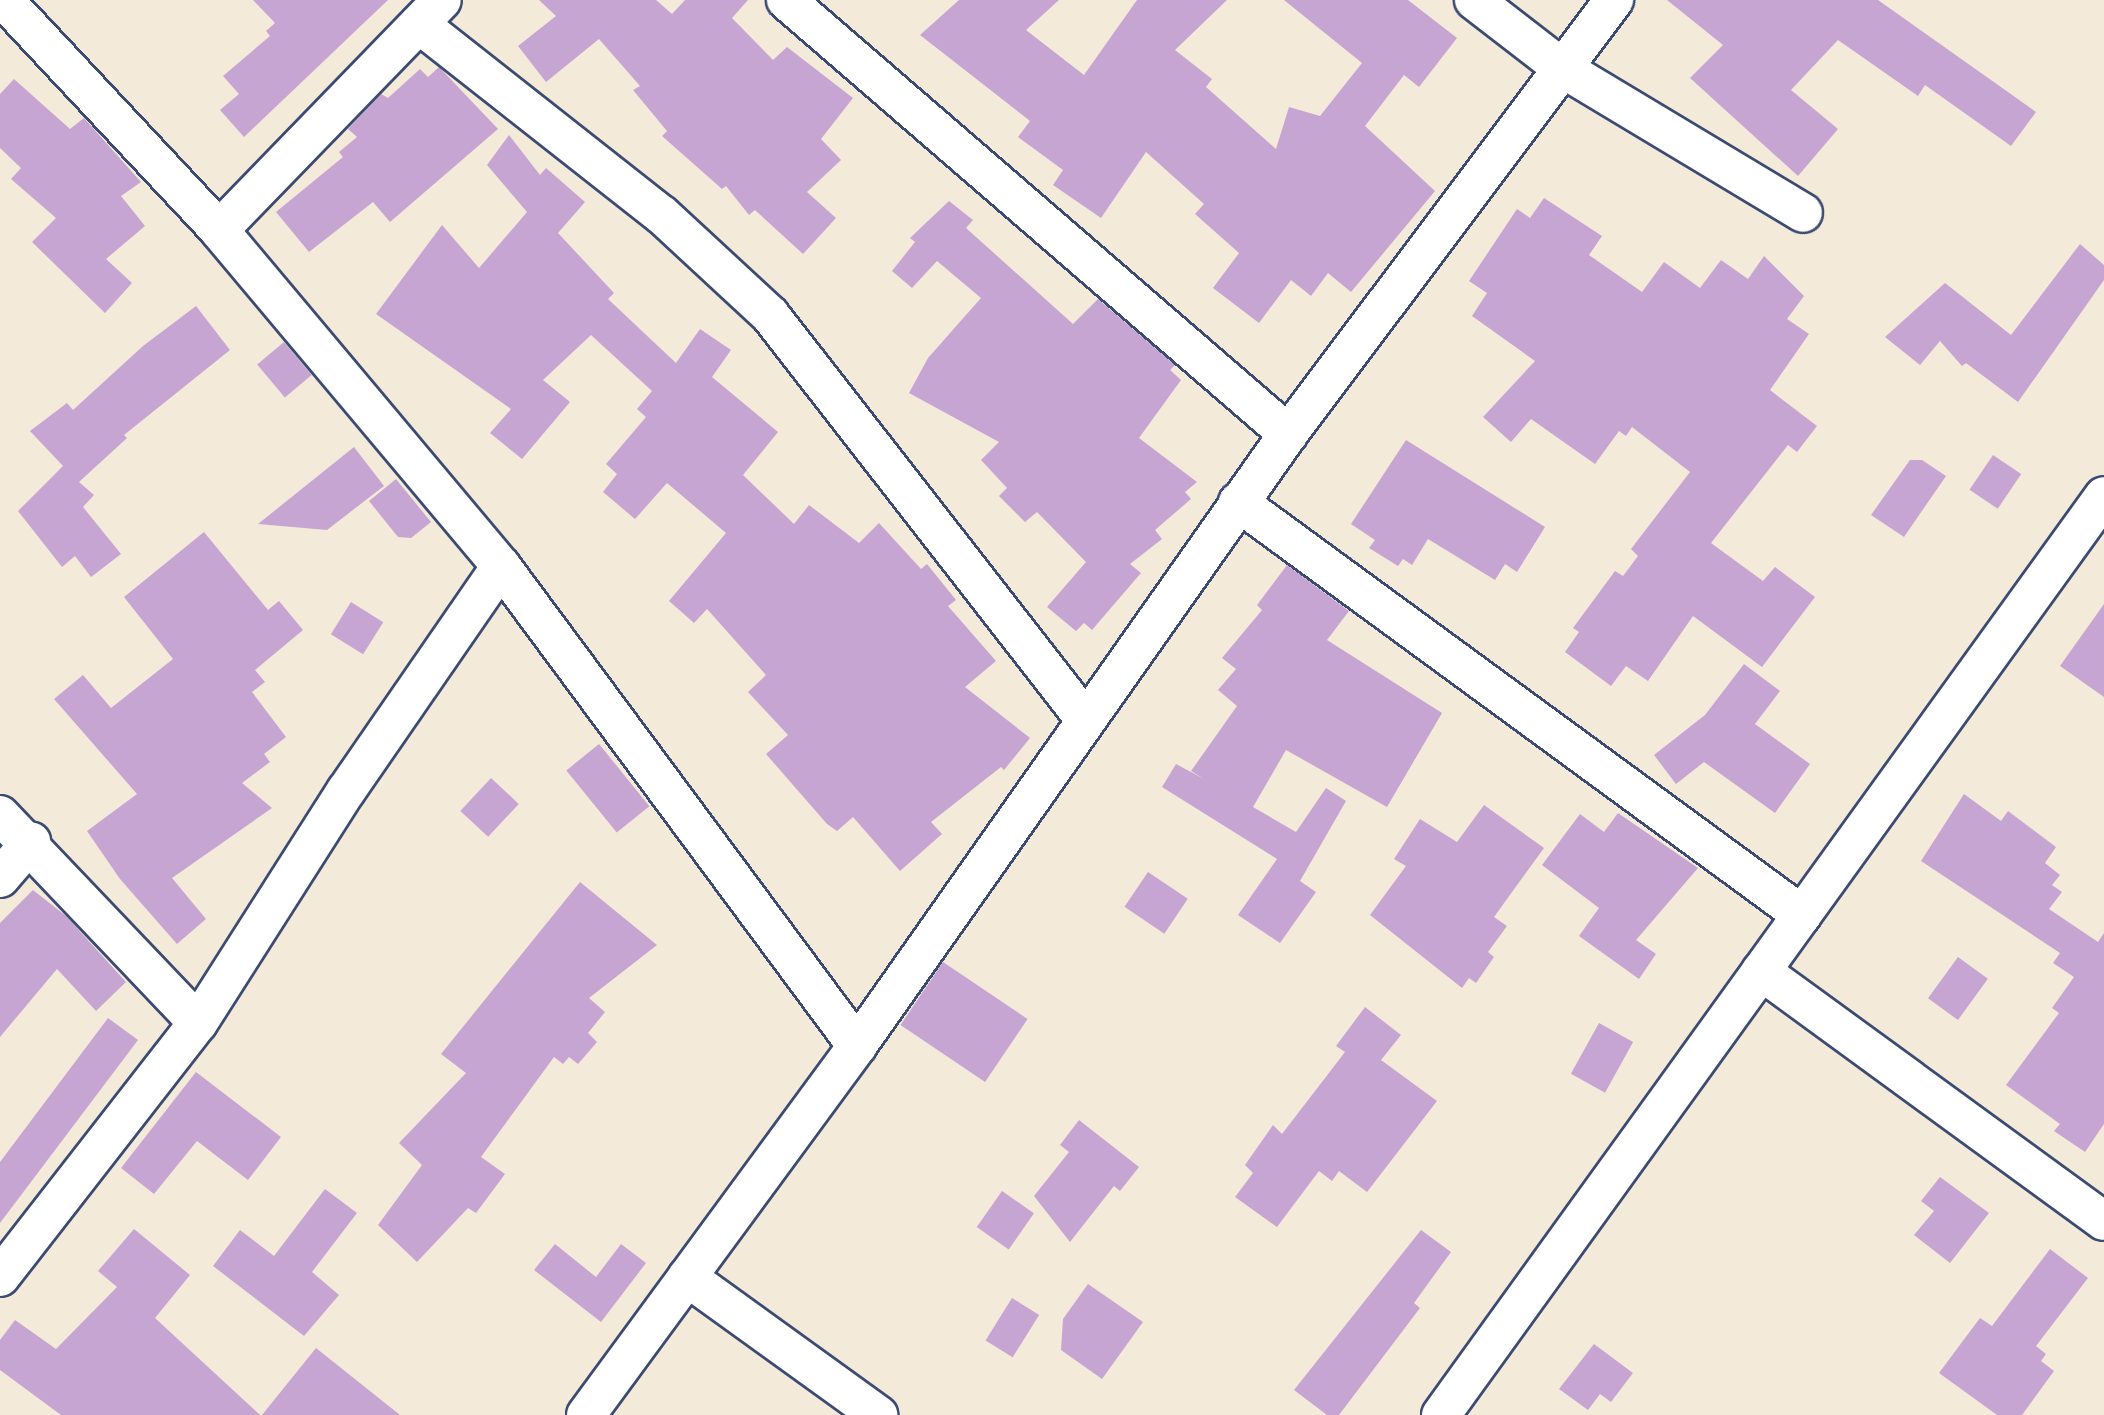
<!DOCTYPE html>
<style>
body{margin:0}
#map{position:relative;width:2104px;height:1415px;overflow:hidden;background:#f3eada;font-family:Kalam,sans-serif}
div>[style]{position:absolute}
.building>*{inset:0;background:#c7a5d3;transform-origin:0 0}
.roads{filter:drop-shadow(2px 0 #3b4b71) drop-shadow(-2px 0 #3b4b71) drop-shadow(0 2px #3b4b71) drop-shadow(0 -2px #3b4b71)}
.minor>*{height:38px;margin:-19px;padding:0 19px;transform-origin:19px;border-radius:19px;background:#fff}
span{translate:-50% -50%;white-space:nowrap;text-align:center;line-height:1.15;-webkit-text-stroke:5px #f6f6f2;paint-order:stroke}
</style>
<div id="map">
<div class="building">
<div style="clip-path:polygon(253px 0,388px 0,244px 137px,220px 110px,239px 94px,223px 76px,270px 36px,266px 31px,275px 23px)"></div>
<div style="clip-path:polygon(539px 0,656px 0,672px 14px,685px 0,748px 0,732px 18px,773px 60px,787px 47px,853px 98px,821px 139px,841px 160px,807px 192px,836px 218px,803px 254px,755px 210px,749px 215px,726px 186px,722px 189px,662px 136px,667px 131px,633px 90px,640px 86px,599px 39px,546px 82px,518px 46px,556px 16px)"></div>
<div style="clip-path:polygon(959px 0,1059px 0,1026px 30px,1084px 75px,1137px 0,1227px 0,1175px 50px,1212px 79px,1206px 87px,1276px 149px,1289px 107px,1320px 116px,1362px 63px,1284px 0,1408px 0,1457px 38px,1419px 87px,1404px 75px,1365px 126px,1435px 191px,1351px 292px,1328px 273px,1311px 296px,1291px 280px,1259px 323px,1213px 288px,1239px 253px,1195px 214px,1204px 204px,1146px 152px,1101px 218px,1053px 185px,1063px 170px,1018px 137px,1030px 121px,920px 35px)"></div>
<div style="clip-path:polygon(1667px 0,1878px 0,2036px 112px,2011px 146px,1925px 85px,1918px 96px,1838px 40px,1791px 90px,1838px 129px,1798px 176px,1690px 78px,1723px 45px)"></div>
<div style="clip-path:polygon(439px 67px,498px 129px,390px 222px,373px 202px,309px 252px,276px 212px,343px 157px,339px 152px,357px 137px,348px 129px,381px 94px,388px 98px,420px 69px,428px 77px)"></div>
<div style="clip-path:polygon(14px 79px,70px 129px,84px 118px,141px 182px,121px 196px,145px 226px,106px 259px,132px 283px,105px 313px,32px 242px,56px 218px,11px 179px,21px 168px,0 148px,0 94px)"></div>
<div style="clip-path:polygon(509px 135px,540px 175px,546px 168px,585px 202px,558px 233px,614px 293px,608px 299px,676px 363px,700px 329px,731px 350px,712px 377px,778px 432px,743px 475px,794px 524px,809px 505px,859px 543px,879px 523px,921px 569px,927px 564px,956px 600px,948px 606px,996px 661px,965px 687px,1030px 738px,1004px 770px,1001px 767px,931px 822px,942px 834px,900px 871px,853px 817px,837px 831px,827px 824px,766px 754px,788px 735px,748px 692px,766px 675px,707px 609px,694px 623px,669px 601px,726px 533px,667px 483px,635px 519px,603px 492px,617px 474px,606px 464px,646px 417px,637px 409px,652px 391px,591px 335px,543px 380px,570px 402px,522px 459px,490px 433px,511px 409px,376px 314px,442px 225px,479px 268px,527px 212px,487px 165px)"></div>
<div style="clip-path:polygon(1544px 198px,1602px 236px,1589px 255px,1642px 292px,1664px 262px,1700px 288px,1721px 260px,1748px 279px,1764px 256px,1804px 296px,1787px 319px,1809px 334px,1770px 390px,1817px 426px,1797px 452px,1788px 445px,1711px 543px,1763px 581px,1775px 567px,1815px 597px,1762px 667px,1693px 616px,1648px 681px,1626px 666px,1611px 686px,1565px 652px,1579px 632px,1573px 628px,1615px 571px,1623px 576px,1638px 556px,1631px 549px,1690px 472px,1632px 427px,1626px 436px,1619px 431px,1595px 464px,1531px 419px,1511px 442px,1483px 417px,1535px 361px,1472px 316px,1487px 293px,1469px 281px,1517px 209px,1530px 218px)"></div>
<div style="clip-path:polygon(949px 201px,973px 220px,966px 228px,1073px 324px,1098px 299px,1175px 365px,1170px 370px,1181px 380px,1139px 438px,1197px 482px,1185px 492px,1191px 499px,1155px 530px,1162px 539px,1130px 564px,1141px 573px,1092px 630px,1084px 623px,1076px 631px,1047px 607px,1086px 562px,1037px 512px,1025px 522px,999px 496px,1007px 488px,981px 460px,999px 442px,909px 393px,928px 358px,981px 298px,937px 261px,912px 288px,892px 271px,915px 242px,910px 238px)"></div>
<div style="clip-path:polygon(2080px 244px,2104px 265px,2104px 280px,2018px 402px,1966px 363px,1962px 366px,1940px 341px,1920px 365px,1885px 337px,1945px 283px,2011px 335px)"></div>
<div style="clip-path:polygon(196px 306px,230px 350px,124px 435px,127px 438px,79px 482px,94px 495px,83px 507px,121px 554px,91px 577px,75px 556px,62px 567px,18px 511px,63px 466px,30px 431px,67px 403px,73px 410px,143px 346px)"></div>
<div style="left:284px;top:342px;width:43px;height:35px;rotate:50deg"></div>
<div style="clip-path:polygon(1406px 440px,1545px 527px,1517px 572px,1505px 564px,1495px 580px,1428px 539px,1412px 565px,1403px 559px,1398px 566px,1369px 548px,1375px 540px,1351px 524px)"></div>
<div style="clip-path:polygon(354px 447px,384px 486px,327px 530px,258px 524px)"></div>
<div style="left:1993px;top:455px;width:34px;height:42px;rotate:34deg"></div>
<div style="clip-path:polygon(1910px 460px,1922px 460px,1946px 476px,1904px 537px,1871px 515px)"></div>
<div style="clip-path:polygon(396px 479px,431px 522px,411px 538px,398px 537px,369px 501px)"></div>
<div style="clip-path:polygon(204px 532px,268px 610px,279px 601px,303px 630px,255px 670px,265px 682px,252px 692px,286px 737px,264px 754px,270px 762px,242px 783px,272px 808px,172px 878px,206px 919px,177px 944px,120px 879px,87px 831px,137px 794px,54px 699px,83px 675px,111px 708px,173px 659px,124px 597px)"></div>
<div style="clip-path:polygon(1287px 565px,1349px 611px,1327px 640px,1442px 713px,1387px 807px,1286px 750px,1253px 807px,1296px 832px,1326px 788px,1346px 801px,1300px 881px,1316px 892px,1280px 943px,1238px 915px,1277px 859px,1162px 787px,1176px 764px,1204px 779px,1191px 771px,1237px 706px,1218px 690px,1236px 669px,1222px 658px,1262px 610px,1257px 605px)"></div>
<div style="left:351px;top:602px;width:38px;height:38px;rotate:32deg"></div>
<div style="clip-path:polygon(2104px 604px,2104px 697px,2060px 666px)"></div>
<div style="clip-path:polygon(1744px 664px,1780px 691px,1755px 724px,1810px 764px,1775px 813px,1704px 762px,1676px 784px,1654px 755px,1705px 715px)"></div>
<div style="left:599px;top:744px;width:80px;height:42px;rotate:51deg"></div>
<div style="left:491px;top:778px;width:38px;height:45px;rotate:43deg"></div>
<div style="clip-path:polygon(1964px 794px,2001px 821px,2008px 811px,2056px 847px,2045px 863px,2060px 875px,2052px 885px,2062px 892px,2049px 909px,2098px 942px,2104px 933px,2104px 1124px,2085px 1152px,2054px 1131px,2060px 1124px,2006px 1085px,2059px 1013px,2052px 1008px,2074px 977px,2053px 963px,2060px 953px,1921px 861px)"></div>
<div style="clip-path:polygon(1484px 805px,1544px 848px,1494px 917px,1507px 926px,1488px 952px,1494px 957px,1476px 983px,1469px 978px,1462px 988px,1370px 915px,1406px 866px,1394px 859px,1420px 819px,1457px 842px)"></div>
<div style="clip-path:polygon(1618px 813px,1698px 868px,1636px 940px,1656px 954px,1639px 979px,1579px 936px,1599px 908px,1542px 865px,1580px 814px,1604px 832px)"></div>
<div style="left:1148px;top:872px;width:48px;height:42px;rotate:34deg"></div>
<div style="clip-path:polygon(580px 882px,657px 945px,589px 998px,605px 1012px,588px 1033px,597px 1042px,578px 1064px,569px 1057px,563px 1064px,554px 1057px,481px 1157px,505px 1174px,476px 1213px,468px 1208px,417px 1262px,378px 1225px,422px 1165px,399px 1143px,466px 1073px,441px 1054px)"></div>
<div style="clip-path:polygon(33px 890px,66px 916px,126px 982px,96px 1011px,57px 969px,0 1037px,0 923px)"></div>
<div style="left:1958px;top:957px;width:37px;height:51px;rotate:36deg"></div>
<div style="left:943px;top:962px;width:102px;height:76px;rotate:34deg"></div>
<div style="clip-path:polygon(1365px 1007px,1401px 1035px,1381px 1060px,1437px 1101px,1367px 1192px,1339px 1171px,1332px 1181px,1319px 1171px,1277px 1227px,1235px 1197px,1253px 1173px,1245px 1165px,1273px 1125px,1282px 1134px,1345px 1052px,1336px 1046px)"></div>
<div style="clip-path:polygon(108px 1018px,138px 1040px,0 1223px,0 1162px)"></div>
<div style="left:1599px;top:1023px;width:39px;height:58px;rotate:29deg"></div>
<div style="clip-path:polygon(196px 1072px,281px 1137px,248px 1180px,197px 1141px,154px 1194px,121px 1168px)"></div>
<div style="clip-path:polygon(1079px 1120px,1139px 1167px,1120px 1191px,1114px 1186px,1070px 1242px,1034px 1196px,1069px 1152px,1060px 1145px)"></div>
<div style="clip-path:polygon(1940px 1177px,1989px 1213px,1950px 1263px,1914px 1235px,1934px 1211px,1921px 1201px)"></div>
<div style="clip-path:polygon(325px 1189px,357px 1213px,312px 1272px,339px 1295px,304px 1336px,213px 1266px,240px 1230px,274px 1256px)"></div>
<div style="left:1002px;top:1191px;width:39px;height:44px;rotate:35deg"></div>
<div style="clip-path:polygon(134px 1229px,190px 1275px,155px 1318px,260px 1415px,61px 1415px,0 1370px,0 1340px,15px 1320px,56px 1349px,117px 1287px,98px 1271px)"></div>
<div style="clip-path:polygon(1421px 1230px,1451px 1252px,1414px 1303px,1420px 1308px,1339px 1415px,1327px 1415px,1294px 1390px)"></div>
<div style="clip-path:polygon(555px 1244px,596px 1277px,621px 1244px,646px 1263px,601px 1322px,534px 1270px)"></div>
<div style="clip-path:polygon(2050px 1249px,2088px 1278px,2036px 1346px,2046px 1354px,2041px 1361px,2054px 1371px,2022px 1415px,1997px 1415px,1939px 1373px,1980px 1318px,1992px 1326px)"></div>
<div style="clip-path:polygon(1088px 1284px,1143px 1322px,1102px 1379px,1061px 1350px,1063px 1319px)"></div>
<div style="left:1012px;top:1298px;width:32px;height:50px;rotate:32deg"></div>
<div style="clip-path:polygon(1594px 1344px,1633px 1373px,1611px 1402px,1600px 1394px,1588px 1410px,1559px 1389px)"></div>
<div style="clip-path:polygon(316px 1348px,400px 1415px,262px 1415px)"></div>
</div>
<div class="roads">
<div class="minor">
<div style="left:4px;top:0;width:315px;rotate:46.9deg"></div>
<div style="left:219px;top:230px;width:439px;rotate:50deg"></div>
<div style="left:501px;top:566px;width:598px;rotate:53.44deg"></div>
<div style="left:786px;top:0;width:664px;rotate:40.84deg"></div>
<div style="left:1474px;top:0;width:111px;rotate:37.7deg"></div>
<div style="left:1562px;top:68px;width:281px;rotate:31deg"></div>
<div style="left:419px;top:24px;width:309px;rotate:38.2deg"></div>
<div style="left:662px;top:215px;width:147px;rotate:42.8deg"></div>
<div style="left:770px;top:315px;width:511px;rotate:52.08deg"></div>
<div style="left:219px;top:230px;width:320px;rotate:-45.9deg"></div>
<div style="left:1238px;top:502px;width:699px;rotate:36.21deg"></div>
<div style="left:0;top:815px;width:287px;rotate:46.4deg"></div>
<div style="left:0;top:878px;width:48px;rotate:-49.3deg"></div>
<div style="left:1761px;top:971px;width:424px;rotate:36.1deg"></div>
<div style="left:0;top:1277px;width:322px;rotate:-52.1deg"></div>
<div style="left:198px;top:1023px;width:275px;rotate:-57.5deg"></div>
<div style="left:346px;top:791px;width:273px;rotate:-55.4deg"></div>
<div style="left:687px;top:1277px;width:236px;rotate:35.8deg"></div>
<div style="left:586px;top:1415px;width:458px;rotate:-53.7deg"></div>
<div style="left:857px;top:1046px;width:749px;rotate:-54.84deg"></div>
<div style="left:1288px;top:434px;width:543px;rotate:-53.09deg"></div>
<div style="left:1441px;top:1415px;width:1133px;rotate:-54.19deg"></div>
</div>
</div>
</div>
